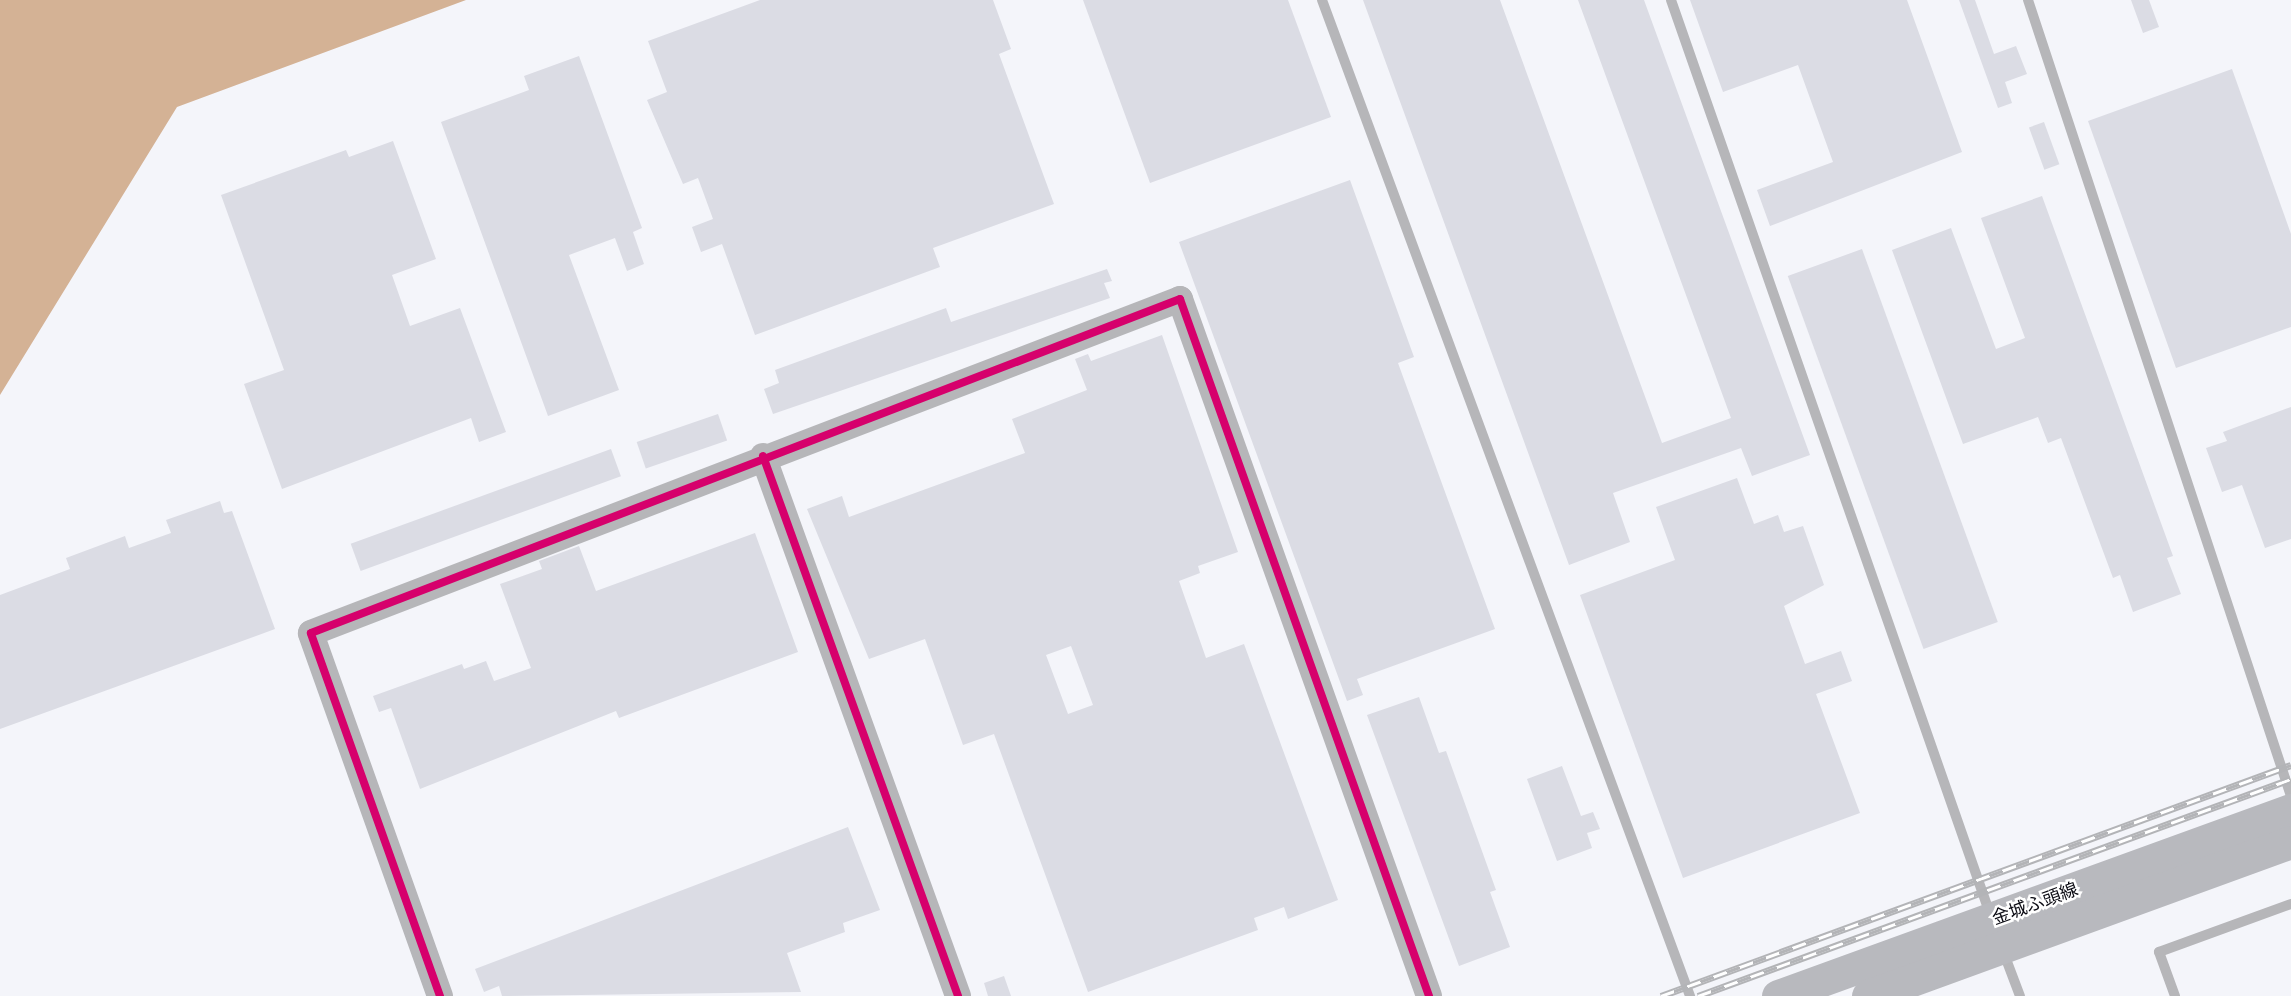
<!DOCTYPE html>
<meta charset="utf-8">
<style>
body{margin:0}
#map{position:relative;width:2291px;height:996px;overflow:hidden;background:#f4f5fa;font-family:Helvetica,"Noto Sans JP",sans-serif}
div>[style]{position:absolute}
.water>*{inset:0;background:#d4b295}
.building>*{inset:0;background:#dbdce4;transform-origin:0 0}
.service>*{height:10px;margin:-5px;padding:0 5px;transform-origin:5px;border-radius:5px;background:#b6b6b9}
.tertiary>*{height:26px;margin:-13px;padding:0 13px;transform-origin:13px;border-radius:13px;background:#b6b6b9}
.primary>*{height:33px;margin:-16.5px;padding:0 16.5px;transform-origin:16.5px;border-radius:16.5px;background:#b8b9be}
.rail>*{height:7px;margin-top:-3.5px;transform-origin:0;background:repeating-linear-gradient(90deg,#fff 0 14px,#b3b4b7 0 28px);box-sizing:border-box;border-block:2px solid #b3b4b7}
.cycleway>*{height:8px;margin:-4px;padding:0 4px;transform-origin:4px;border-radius:4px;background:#d6006c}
span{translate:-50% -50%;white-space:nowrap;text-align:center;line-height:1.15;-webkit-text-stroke:5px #fff;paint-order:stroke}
.street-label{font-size:18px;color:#0b0b13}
</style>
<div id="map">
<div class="water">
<div style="clip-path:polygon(0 0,466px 0,177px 107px,0 395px)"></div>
</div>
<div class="building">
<div style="clip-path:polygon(760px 0,993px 0,1011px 49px,999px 54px,1054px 204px,933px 248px,940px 267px,755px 335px,722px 244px,701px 252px,692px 227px,713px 219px,698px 178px,683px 184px,647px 100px,667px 92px,648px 41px)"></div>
<div style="clip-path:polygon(1083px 0,1288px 0,1331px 117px,1150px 183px)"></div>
<div style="clip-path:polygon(1363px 0,1500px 0,1662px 443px,1731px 418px,1578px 0,1644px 0,1810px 455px,1752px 476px,1741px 448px,1613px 493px,1630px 542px,1569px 565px)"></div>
<div style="clip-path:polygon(1690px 0,1907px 0,1962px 152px,1770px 226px,1757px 190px,1833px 162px,1798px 65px,1723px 92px)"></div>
<div style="clip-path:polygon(1959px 0,1975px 0,1994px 54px,2016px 46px,2027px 74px,2005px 82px,2012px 103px,1998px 108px)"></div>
<div style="clip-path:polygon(2131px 0,2149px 0,2159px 27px,2143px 33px)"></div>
<div style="clip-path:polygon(579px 56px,642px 228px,633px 232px,644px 264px,627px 271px,615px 238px,569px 255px,619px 390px,548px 416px,441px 122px,529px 90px,524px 76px)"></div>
<div style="clip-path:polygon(2232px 69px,2291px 234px,2291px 327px,2176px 368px,2088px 121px)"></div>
<div style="left:2044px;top:122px;width:45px;height:16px;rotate:70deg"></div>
<div style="clip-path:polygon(393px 141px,436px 259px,392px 275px,410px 326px,460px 308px,506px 432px,479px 442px,471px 418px,282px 489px,244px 384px,284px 370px,221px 195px,346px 150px,349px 157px)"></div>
<div style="clip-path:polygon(1350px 180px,1414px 357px,1398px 363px,1495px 629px,1357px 679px,1363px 695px,1347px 701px,1179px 242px)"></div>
<div style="clip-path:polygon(2042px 196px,2173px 556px,2167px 558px,2181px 594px,2133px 612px,2120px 575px,2113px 578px,2061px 438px,2048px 443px,2038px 417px,1963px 444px,1892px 250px,1951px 228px,1996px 349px,2025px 338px,1981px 218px)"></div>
<div style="left:1862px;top:249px;width:397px;height:79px;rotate:70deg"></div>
<div style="clip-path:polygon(1107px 269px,1112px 281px,1104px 283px,1110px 298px,773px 414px,764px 389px,779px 383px,775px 370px,946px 308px,951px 322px)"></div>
<div style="clip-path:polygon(evenodd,1162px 335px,1238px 552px,1198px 566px,1200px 573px,1179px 581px,1206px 658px,1244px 644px,1338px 900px,1288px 919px,1284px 907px,1254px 918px,1258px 930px,1088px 992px,994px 734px,963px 745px,925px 639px,869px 659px,807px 509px,842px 496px,849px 517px,1025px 453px,1012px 419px,1087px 390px,1075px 359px,1088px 354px,1091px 361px,1162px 335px,1071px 646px,1093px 705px,1068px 714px,1046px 655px,1071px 646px)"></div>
<div style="clip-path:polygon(2291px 407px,2291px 539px,2265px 548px,2242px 485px,2222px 492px,2206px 448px,2227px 441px,2223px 432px)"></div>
<div style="left:718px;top:414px;width:28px;height:86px;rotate:71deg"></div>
<div style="left:611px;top:449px;width:29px;height:277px;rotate:70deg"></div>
<div style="clip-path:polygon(1737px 478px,1754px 524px,1778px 515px,1784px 532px,1803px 526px,1824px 585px,1784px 606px,1805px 664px,1841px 651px,1852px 681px,1816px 694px,1860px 813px,1683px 878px,1580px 595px,1675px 560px,1656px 507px)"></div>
<div style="clip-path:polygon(220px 501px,224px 513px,232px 511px,275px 629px,0 729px,0 595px,70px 569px,66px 558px,125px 536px,129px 548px,171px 533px,166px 520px)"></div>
<div style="clip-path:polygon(755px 533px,798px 652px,619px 718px,616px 711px,420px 789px,391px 708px,379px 712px,373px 696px,462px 664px,464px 669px,486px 661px,494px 681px,531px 668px,500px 584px,542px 569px,539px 561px,579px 546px,596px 591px)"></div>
<div style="clip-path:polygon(1419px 697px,1439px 753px,1446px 751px,1496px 890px,1490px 892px,1510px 947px,1459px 966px,1367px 715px)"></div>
<div style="clip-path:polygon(1562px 766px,1581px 816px,1593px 812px,1600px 829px,1587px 833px,1592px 848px,1557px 861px,1527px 779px)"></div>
<div style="clip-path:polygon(848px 827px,880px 910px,843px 923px,845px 932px,787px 953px,801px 992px,502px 996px,499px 986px,484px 992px,475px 969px)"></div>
<div style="clip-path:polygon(1004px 976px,1011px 996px,988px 996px,984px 983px)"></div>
</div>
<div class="service">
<div style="left:1322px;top:0;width:1062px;rotate:69.72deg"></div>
<div style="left:1671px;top:0;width:971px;rotate:70.76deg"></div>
<div style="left:2028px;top:0;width:838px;rotate:71.72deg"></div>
<div style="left:2003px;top:951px;width:48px;rotate:69.3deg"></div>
<div style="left:2175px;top:996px;width:47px;rotate:-110deg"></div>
<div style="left:2159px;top:952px;width:140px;rotate:-20deg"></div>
</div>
<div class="tertiary">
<div style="left:763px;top:456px;width:574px;rotate:70.14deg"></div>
<div style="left:440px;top:996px;width:385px;rotate:-109.6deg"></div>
<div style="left:311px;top:633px;width:931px;rotate:-21.02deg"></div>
<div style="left:1180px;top:299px;width:740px;rotate:70.34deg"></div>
</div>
<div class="primary">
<div style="left:1778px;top:996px;width:546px;rotate:-19.93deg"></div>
<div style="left:1868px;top:996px;width:450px;rotate:-20deg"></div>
</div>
<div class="rail">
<div style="left:1661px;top:996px;width:671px;rotate:-20.14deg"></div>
<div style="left:1698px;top:996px;width:631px;rotate:-20.1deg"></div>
</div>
<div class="cycleway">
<div style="left:763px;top:456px;width:574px;rotate:70.14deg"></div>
<div style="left:440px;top:996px;width:385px;rotate:-109.6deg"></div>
<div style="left:311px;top:633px;width:931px;rotate:-21.02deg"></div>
<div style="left:1180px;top:299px;width:740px;rotate:70.34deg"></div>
</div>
<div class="street-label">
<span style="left:2035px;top:904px;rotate:-20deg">金城ふ頭線</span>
</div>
</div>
